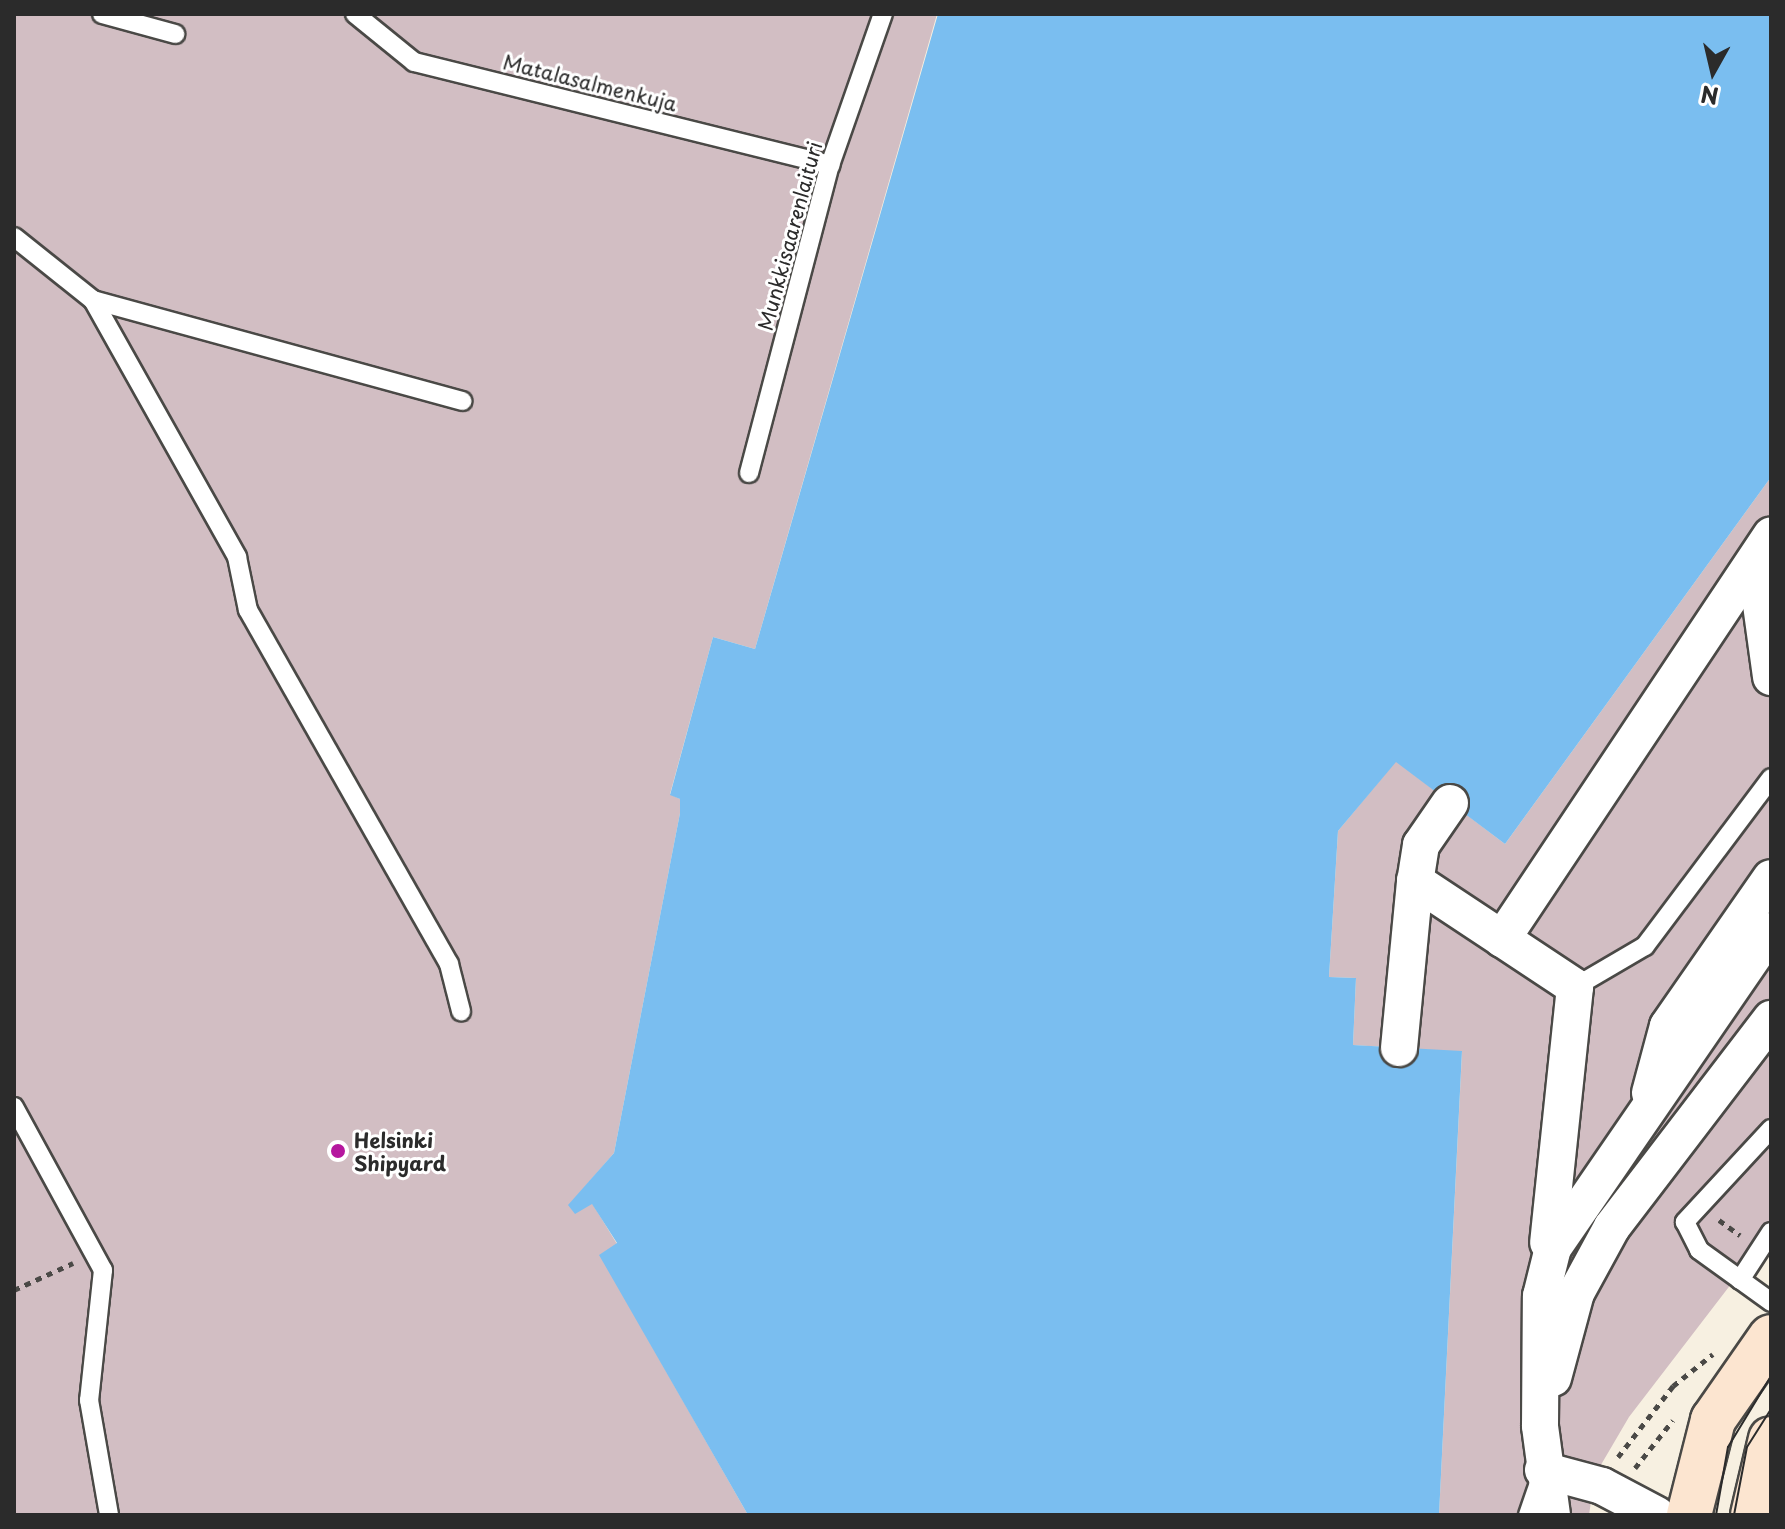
<!DOCTYPE html>
<style>
body{margin:0}
#map{position:relative;width:1785px;height:1529px;overflow:hidden;background:#f7f0e1;font-family:"Playpen Sans",sans-serif}
div>[style]{position:absolute}
.industrial>*{inset:0;background:#d2bec3}
.water>*{inset:0;background:#7abef0}
.path>*{height:5px;margin-top:-2.5px;transform-origin:0;background:repeating-linear-gradient(90deg,#4a4946 0 6px,transparent 0 12px)}
.roads{filter:drop-shadow(2px 0 #4a4946) drop-shadow(-2px 0 #4a4946) drop-shadow(0 2px #4a4946) drop-shadow(0 -2px #4a4946)}
.service>*{height:18px;margin:-9px;padding:0 9px;transform-origin:9px;border-radius:9px;background:#fff}
.minor>*{height:36px;margin:-18px;padding:0 18px;transform-origin:18px;border-radius:18px;background:#fff}
.secondary>*{height:44px;margin:-22px;padding:0 22px;transform-origin:22px;border-radius:22px;background:#fce5d0}
.tram>*{height:2px;margin:-1px;padding:0 1px;transform-origin:1px;border-radius:1px;background:#2b2b2b}
.dots>*{width:22px;height:22px;translate:-50% -50%;box-sizing:border-box;border:4px solid #fff;border-radius:50%}
span{translate:-50% -50%;white-space:nowrap;text-align:center;line-height:1.15;-webkit-text-stroke:6px #fff;paint-order:stroke}
.street-label{font-size:20px;color:#2b2b2b}
.poi-label{font-size:20px;color:#2b2b2b;font-weight:700}
.left{translate:0 -50%;text-align:left}
.frame{position:absolute;inset:0;border:16px solid #2b2b2b;pointer-events:none}
.north{position:absolute;left:1673px;top:32px;width:80px;height:80px;-webkit-text-stroke:6px #fff;paint-order:stroke;rotate:188deg;font-size:22px;font-weight:700;line-height:32px;text-align:center;color:#2b2b2b}
.north::after{content:'';display:block;margin:auto;width:28px;height:36px;background:#2b2b2b;clip-path:polygon(50% 0,100% 100%,50% 72%,0 100%)}
</style>
<div id="map">
<div class="industrial">
<div style="clip-path:polygon(14px 14px,937px 14px,755px 649px,713px 637px,670px 794px,680px 799px,680px 813px,614px 1153px,569px 1205px,592px 1203px,617px 1244px,600px 1255px,748px 1515px,14px 1515px)"></div>
<div style="clip-path:polygon(1771px 477px,1771px 1232px,1629px 1417px,1595px 1475px,1589px 1515px,1439px 1515px,1462px 1052px,1353px 1045px,1356px 978px,1329px 977px,1338px 831px,1396px 761px,1505px 844px)"></div>
</div>
<div class="water">
<div style="clip-path:polygon(938px 14px,1771px 14px,1771px 477px,1505px 844px,1396px 762px,1338px 831px,1329px 977px,1356px 978px,1353px 1045px,1462px 1051px,1439px 1515px,748px 1515px,599px 1255px,617px 1243px,592px 1204px,575px 1214px,568px 1205px,614px 1153px,680px 813px,680px 799px,670px 795px,713px 637px,755px 649px)"></div>
</div>
<div class="path">
<div style="left:1719px;top:1220px;width:26px;rotate:36deg"></div>
<div style="left:14px;top:1290px;width:65px;rotate:-24.6deg"></div>
<div style="left:1618px;top:1457px;width:90px;rotate:-52.2deg"></div>
<div style="left:1673px;top:1386px;width:51px;rotate:-38.7deg"></div>
<div style="left:1635px;top:1468px;width:61px;rotate:-51.6deg"></div>
</div>
<div class="roads">
<div class="service">
<div style="left:102px;top:14px;width:76px;rotate:15.3deg"></div>
<div style="left:355px;top:14px;width:76px;rotate:39.1deg"></div>
<div style="left:414px;top:62px;width:429px;rotate:13.9deg"></div>
<div style="left:14px;top:237px;width:101px;rotate:38.6deg"></div>
<div style="left:93px;top:300px;width:295px;rotate:60.7deg"></div>
<div style="left:237px;top:557px;width:54px;rotate:78.3deg"></div>
<div style="left:248px;top:610px;width:407px;rotate:60.4deg"></div>
<div style="left:449px;top:964px;width:49px;rotate:75.7deg"></div>
<div style="left:93px;top:300px;width:383px;rotate:15.3deg"></div>
<div style="left:749px;top:473px;width:318px;rotate:-75.3deg"></div>
<div style="left:830px;top:165px;width:160px;rotate:-70.7deg"></div>
<div style="left:1575px;top:987px;width:81px;rotate:-30.4deg"></div>
<div style="left:1645px;top:946px;width:210px;rotate:-53.1deg"></div>
<div style="left:14px;top:1107px;width:186px;rotate:61.4deg"></div>
<div style="left:103px;top:1270px;width:131px;rotate:96.1deg"></div>
<div style="left:89px;top:1400px;width:117px;rotate:80.1deg"></div>
<div style="left:1771px;top:1129px;width:127px;rotate:132.8deg"></div>
<div style="left:1685px;top:1222px;width:31px;rotate:63deg"></div>
<div style="left:1699px;top:1250px;width:89px;rotate:35.8deg"></div>
<div style="left:1740px;top:1280px;width:57px;rotate:-57.1deg"></div>
<div style="left:1528px;top:1515px;width:37px;rotate:-71deg"></div>
</div>
<div class="minor">
<div style="left:1767px;top:548px;width:43px;rotate:100.8deg"></div>
<div style="left:1759px;top:590px;width:88px;rotate:82.1deg"></div>
<div style="left:1450px;top:803px;width:51px;rotate:124.6deg"></div>
<div style="left:1421px;top:845px;width:36px;rotate:99deg"></div>
<div style="left:1415px;top:881px;width:192px;rotate:33.5deg"></div>
<div style="left:1575px;top:987px;width:257px;rotate:96deg"></div>
<div style="left:1502px;top:939px;width:485px;rotate:-56.3deg"></div>
<div style="left:1399px;top:1048px;width:168px;rotate:-84.5deg"></div>
<div style="left:1650px;top:1093px;width:69px;rotate:-75deg"></div>
<div style="left:1668px;top:1026px;width:180px;rotate:-55.2deg"></div>
<div style="left:1553px;top:1378px;width:88px;rotate:-74.9deg"></div>
<div style="left:1576px;top:1293px;width:75px;rotate:-61.4deg"></div>
<div style="left:1612px;top:1227px;width:262px;rotate:-52.6deg"></div>
<div style="left:1543px;top:1470px;width:61px;rotate:15.2deg"></div>
<div style="left:1602px;top:1486px;width:62px;rotate:27.8deg"></div>
<div style="left:1552px;top:1515px;width:90px;rotate:-97.7deg"></div>
<div style="left:1540px;top:1426px;width:130px;rotate:-89.6deg"></div>
<div style="left:1541px;top:1296px;width:49px;rotate:-76deg"></div>
<div style="left:1553px;top:1248px;width:385px;rotate:-55.5deg"></div>
</div>
<div class="secondary">
<div style="left:1689px;top:1515px;width:98px;rotate:-75.8deg"></div>
<div style="left:1713px;top:1420px;width:101px;rotate:-55.1deg"></div>
<div style="left:1753px;top:1515px;width:78px;rotate:-76.7deg"></div>
</div>
</div>
<div class="tram">
<div style="left:1716px;top:1515px;width:69px;rotate:-80deg"></div>
<div style="left:1728px;top:1447px;width:83px;rotate:-58.8deg"></div>
<div style="left:1734px;top:1515px;width:69px;rotate:-79.2deg"></div>
<div style="left:1747px;top:1447px;width:45px;rotate:-57.7deg"></div>
</div>
<div class="dots">
<div style="left:338px;top:1151px;background:#b5179e"></div>
</div>
<div class="street-label">
<span style="left:590px;top:83px;rotate:14deg">Matalasalmenkuja</span>
<span style="left:790px;top:236px;rotate:-75deg">Munkkisaarenlaituri</span>
</div>
<div class="poi-label">
<span class="left" style="left:354px;top:1152px">Helsinki<br>Shipyard</span>
</div>
<div class="frame"></div>
<div class="north">N</div>
</div>
